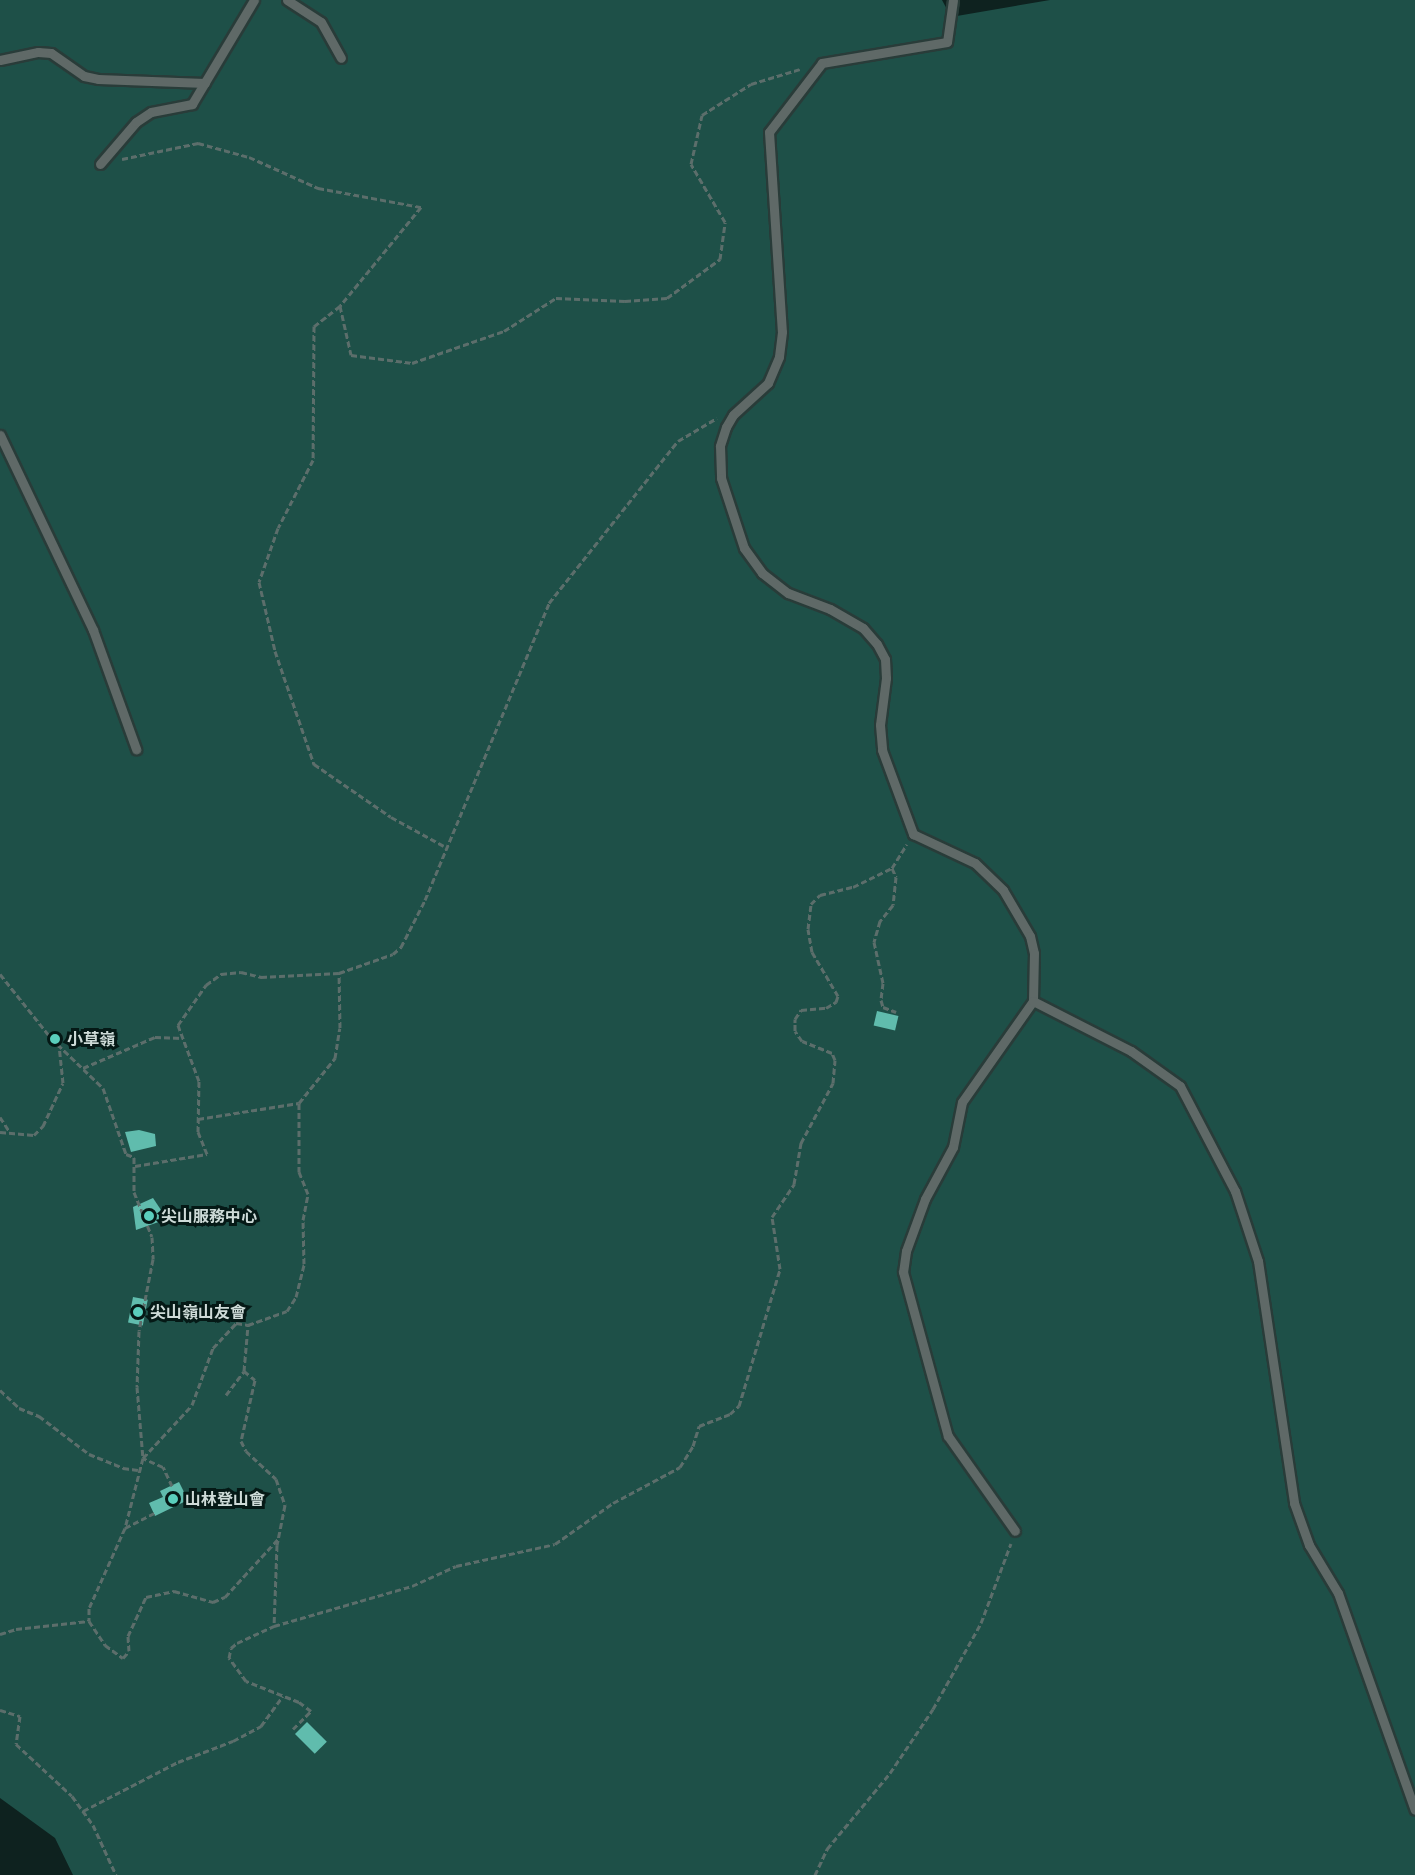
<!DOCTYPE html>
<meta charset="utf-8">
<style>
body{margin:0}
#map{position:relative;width:1415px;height:1875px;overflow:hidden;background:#0e221f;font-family:Quicksand,"Noto Sans TC",sans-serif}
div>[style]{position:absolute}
.forest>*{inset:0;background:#1e5048}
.building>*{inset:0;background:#60bcad;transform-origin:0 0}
.path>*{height:3px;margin-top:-1.5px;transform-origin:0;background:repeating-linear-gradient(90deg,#5c6e6b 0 6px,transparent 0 9px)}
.roads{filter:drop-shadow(2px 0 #293c39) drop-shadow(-2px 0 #293c39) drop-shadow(0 2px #293c39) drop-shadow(0 -2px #293c39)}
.service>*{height:9px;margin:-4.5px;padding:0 4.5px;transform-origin:4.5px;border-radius:4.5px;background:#5f6967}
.dots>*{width:16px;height:16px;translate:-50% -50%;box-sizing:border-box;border:3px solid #051916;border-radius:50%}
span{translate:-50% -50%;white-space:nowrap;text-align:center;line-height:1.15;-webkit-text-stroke:6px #051916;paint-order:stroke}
.poi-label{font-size:16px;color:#cedbd8;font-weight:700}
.left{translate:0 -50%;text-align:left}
</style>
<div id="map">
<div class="forest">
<div style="clip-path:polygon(0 0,942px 0,951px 17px,1050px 0,1415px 0,1415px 1875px,73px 1875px,55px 1838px,0 1798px)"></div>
</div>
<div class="building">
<div style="left:877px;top:1011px;width:22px;height:15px;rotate:13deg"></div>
<div style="clip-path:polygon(139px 1130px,155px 1134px,156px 1146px,131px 1152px,125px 1132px)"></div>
<div style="clip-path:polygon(153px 1198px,167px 1219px,136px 1230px,133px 1207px)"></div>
<div style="left:133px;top:1297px;width:15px;height:26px;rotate:11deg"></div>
<div style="clip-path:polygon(179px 1482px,188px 1500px,155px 1516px,149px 1503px,163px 1497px,160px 1491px)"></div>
<div style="left:307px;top:1722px;width:28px;height:17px;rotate:45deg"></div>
</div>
<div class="path">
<div style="left:122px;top:159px;width:78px;rotate:-11.9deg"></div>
<div style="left:198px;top:143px;width:53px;rotate:15.4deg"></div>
<div style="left:249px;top:157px;width:76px;rotate:24.2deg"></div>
<div style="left:318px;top:188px;width:105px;rotate:10.5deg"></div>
<div style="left:421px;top:207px;width:128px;rotate:129.3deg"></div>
<div style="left:340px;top:306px;width:33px;rotate:142deg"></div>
<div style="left:314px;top:326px;width:134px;rotate:90.4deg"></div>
<div style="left:313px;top:460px;width:76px;rotate:117.2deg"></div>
<div style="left:278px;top:528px;width:57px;rotate:109.4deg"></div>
<div style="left:259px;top:582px;width:71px;rotate:76.9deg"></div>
<div style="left:275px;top:651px;width:120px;rotate:71deg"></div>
<div style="left:314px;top:764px;width:93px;rotate:34.5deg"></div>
<div style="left:391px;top:817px;width:60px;rotate:28.7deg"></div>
<div style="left:340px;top:306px;width:50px;rotate:77.3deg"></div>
<div style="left:351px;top:355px;width:62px;rotate:7.5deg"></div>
<div style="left:412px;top:363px;width:97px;rotate:-19.2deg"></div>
<div style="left:504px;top:331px;width:62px;rotate:-32.4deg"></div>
<div style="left:556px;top:298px;width:69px;rotate:2.5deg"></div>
<div style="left:625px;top:301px;width:42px;rotate:-4.1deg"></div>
<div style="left:667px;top:298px;width:66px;rotate:-36.3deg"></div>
<div style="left:720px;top:259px;width:37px;rotate:-82deg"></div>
<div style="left:725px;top:222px;width:67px;rotate:-120.4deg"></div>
<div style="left:691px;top:164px;width:50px;rotate:-77.3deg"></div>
<div style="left:702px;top:115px;width:58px;rotate:-32.3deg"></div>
<div style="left:751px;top:84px;width:51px;rotate:-17deg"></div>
<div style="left:892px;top:868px;width:10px;rotate:66deg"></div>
<div style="left:896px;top:877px;width:28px;rotate:96deg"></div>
<div style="left:893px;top:905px;width:21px;rotate:129deg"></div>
<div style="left:880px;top:921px;width:22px;rotate:106deg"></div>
<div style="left:874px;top:942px;width:42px;rotate:77.6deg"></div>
<div style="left:883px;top:983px;width:17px;rotate:97deg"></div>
<div style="left:881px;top:1000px;width:7px;rotate:74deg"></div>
<div style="left:883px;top:1007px;width:14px;rotate:21deg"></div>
<div style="left:0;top:974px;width:82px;rotate:51.4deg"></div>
<div style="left:51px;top:1038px;width:72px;rotate:43.9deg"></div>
<div style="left:103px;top:1088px;width:70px;rotate:70.8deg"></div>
<div style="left:126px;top:1154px;width:9px;rotate:21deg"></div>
<div style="left:134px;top:1157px;width:35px;rotate:90deg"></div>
<div style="left:134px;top:1192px;width:48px;rotate:68.2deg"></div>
<div style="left:152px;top:1237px;width:22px;rotate:87deg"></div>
<div style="left:153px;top:1259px;width:73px;rotate:101deg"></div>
<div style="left:139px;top:1331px;width:56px;rotate:92deg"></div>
<div style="left:137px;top:1387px;width:71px;rotate:85.2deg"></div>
<div style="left:143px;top:1458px;width:72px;rotate:104.4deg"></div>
<div style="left:125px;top:1528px;width:88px;rotate:114.2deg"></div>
<div style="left:89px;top:1608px;width:13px;rotate:90deg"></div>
<div style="left:89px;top:1621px;width:29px;rotate:56deg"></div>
<div style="left:105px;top:1645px;width:22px;rotate:36deg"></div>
<div style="left:123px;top:1658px;width:9px;rotate:-49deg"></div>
<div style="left:129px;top:1651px;width:15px;rotate:-94deg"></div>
<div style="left:128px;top:1636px;width:43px;rotate:-65.2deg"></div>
<div style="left:146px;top:1597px;width:29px;rotate:-12deg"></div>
<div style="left:174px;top:1591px;width:41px;rotate:15.8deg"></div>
<div style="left:213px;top:1602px;width:13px;rotate:-23deg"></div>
<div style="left:225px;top:1597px;width:79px;rotate:-47.6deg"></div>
<div style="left:83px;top:1068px;width:78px;rotate:-23.3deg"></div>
<div style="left:155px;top:1037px;width:28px;rotate:2deg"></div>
<div style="left:0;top:1117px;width:17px;rotate:57deg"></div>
<div style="left:198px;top:1119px;width:102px;rotate:-9deg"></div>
<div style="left:0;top:1132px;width:34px;rotate:5deg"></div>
<div style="left:34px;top:1135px;width:13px;rotate:-45deg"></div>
<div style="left:43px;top:1126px;width:47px;rotate:-65.1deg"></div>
<div style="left:63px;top:1083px;width:38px;rotate:-96deg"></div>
<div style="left:135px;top:1166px;width:73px;rotate:-9.5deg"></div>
<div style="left:207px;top:1154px;width:24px;rotate:-112deg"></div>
<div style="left:198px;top:1132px;width:51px;rotate:-88.9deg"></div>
<div style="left:199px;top:1081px;width:60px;rotate:-110.6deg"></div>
<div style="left:178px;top:1025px;width:49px;rotate:-55deg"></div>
<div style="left:206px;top:985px;width:19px;rotate:-36deg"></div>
<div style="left:221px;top:974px;width:20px;rotate:-6deg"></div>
<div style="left:241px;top:972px;width:21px;rotate:14deg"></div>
<div style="left:261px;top:977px;width:78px;rotate:-2.9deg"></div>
<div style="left:339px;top:973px;width:57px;rotate:-19.4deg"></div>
<div style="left:393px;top:954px;width:11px;rotate:-41deg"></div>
<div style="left:401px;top:947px;width:53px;rotate:-62.9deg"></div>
<div style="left:425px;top:900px;width:322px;rotate:-67.3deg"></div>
<div style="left:549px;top:603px;width:207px;rotate:-51.5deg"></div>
<div style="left:678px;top:441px;width:45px;rotate:-30.5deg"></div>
<div style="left:244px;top:1371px;width:14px;rotate:39deg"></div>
<div style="left:255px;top:1380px;width:63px;rotate:102.9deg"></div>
<div style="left:241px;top:1441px;width:11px;rotate:63deg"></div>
<div style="left:246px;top:1451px;width:41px;rotate:43deg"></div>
<div style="left:276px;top:1479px;width:28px;rotate:71deg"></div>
<div style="left:285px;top:1505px;width:41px;rotate:101.3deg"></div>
<div style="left:277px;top:1545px;width:81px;rotate:92.1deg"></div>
<div style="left:0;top:1390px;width:26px;rotate:43deg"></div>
<div style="left:19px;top:1408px;width:22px;rotate:22deg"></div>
<div style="left:39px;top:1416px;width:63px;rotate:37.2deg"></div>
<div style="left:89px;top:1454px;width:37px;rotate:22deg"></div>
<div style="left:123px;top:1468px;width:15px;rotate:8deg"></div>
<div style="left:226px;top:1395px;width:30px;rotate:-53deg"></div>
<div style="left:244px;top:1371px;width:46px;rotate:-85deg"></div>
<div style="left:172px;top:1486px;width:21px;rotate:-115deg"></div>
<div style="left:163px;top:1467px;width:22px;rotate:-156deg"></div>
<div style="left:143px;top:1458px;width:72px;rotate:-47.2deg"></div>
<div style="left:192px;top:1405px;width:61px;rotate:-69.8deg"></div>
<div style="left:213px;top:1348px;width:34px;rotate:-47deg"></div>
<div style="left:236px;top:1323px;width:12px;rotate:9deg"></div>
<div style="left:248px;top:1325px;width:41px;rotate:-19.7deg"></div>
<div style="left:287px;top:1311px;width:17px;rotate:-57deg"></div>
<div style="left:296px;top:1297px;width:34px;rotate:-76deg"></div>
<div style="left:304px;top:1264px;width:44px;rotate:-91.3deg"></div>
<div style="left:303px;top:1220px;width:26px;rotate:-79deg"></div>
<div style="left:308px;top:1194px;width:24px;rotate:-112deg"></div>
<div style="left:299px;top:1172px;width:69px;rotate:-90deg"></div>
<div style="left:299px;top:1103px;width:58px;rotate:-51.3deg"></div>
<div style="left:335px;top:1058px;width:30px;rotate:-81deg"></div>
<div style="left:340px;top:1028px;width:55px;rotate:-91deg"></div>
<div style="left:125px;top:1528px;width:33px;rotate:-27deg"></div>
<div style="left:0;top:1634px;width:17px;rotate:-17deg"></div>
<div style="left:16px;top:1629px;width:73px;rotate:-6.3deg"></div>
<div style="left:0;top:1710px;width:21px;rotate:17deg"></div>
<div style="left:20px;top:1716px;width:28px;rotate:98deg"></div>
<div style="left:16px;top:1744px;width:76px;rotate:42.9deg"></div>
<div style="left:72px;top:1796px;width:36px;rotate:54deg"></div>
<div style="left:93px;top:1825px;width:55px;rotate:65.3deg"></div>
<div style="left:293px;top:1729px;width:25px;rotate:-45deg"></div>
<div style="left:311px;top:1711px;width:15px;rotate:-143deg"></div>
<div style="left:299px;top:1702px;width:57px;rotate:-158.4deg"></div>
<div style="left:246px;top:1681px;width:29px;rotate:-126deg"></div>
<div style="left:229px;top:1658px;width:10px;rotate:-79deg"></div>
<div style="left:231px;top:1648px;width:8px;rotate:-40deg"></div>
<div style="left:237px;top:1643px;width:41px;rotate:-24.7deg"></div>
<div style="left:274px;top:1626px;width:144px;rotate:-16.2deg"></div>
<div style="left:412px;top:1586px;width:48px;rotate:-24.4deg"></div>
<div style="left:456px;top:1566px;width:101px;rotate:-12.5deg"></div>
<div style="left:555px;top:1544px;width:71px;rotate:-35.3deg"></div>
<div style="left:613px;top:1503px;width:76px;rotate:-28.2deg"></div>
<div style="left:680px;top:1467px;width:25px;rotate:-58deg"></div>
<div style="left:693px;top:1446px;width:21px;rotate:-73deg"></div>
<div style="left:699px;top:1426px;width:33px;rotate:-21deg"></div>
<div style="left:730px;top:1414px;width:12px;rotate:-42deg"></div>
<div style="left:739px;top:1406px;width:143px;rotate:-73.3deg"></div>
<div style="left:780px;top:1269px;width:53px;rotate:-98.7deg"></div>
<div style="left:772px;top:1217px;width:40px;rotate:-56deg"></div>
<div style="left:794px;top:1184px;width:42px;rotate:-80.3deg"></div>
<div style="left:801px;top:1143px;width:68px;rotate:-61.9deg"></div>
<div style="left:833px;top:1083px;width:23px;rotate:-85deg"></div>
<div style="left:835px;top:1060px;width:8px;rotate:-113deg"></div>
<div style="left:832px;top:1053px;width:32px;rotate:-158deg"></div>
<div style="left:802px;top:1041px;width:12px;rotate:-125deg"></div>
<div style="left:795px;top:1031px;width:12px;rotate:-90deg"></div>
<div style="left:795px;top:1019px;width:11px;rotate:-56deg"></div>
<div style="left:801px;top:1010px;width:25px;rotate:-5deg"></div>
<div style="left:826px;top:1008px;width:12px;rotate:-31deg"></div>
<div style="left:836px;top:1002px;width:6px;rotate:-72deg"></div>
<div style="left:838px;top:996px;width:51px;rotate:-120.6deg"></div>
<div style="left:812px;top:952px;width:23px;rotate:-100deg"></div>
<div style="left:808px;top:929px;width:25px;rotate:-83deg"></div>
<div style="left:811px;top:904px;width:13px;rotate:-45deg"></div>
<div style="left:820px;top:895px;width:34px;rotate:-14deg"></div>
<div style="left:853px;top:887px;width:43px;rotate:-26deg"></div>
<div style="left:892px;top:868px;width:28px;rotate:-58deg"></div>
<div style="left:83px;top:1811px;width:107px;rotate:-27.3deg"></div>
<div style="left:178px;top:1762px;width:59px;rotate:-20.9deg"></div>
<div style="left:233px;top:1741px;width:32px;rotate:-28deg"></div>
<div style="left:261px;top:1726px;width:37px;rotate:-54deg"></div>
<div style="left:815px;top:1875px;width:29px;rotate:-65deg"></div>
<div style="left:827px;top:1849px;width:99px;rotate:-50.3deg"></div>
<div style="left:890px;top:1773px;width:77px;rotate:-56.1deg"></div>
<div style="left:933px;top:1709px;width:98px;rotate:-60.8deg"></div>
<div style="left:981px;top:1623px;width:85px;rotate:-69.4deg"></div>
</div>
<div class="roads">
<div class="service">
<div style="left:287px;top:0;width:40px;rotate:32.9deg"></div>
<div style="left:321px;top:22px;width:41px;rotate:60.9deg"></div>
<div style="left:953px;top:0;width:42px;rotate:98.1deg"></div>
<div style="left:947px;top:42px;width:127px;rotate:170.5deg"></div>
<div style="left:822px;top:63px;width:87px;rotate:127.5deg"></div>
<div style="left:769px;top:132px;width:200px;rotate:86.3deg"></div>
<div style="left:782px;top:332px;width:25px;rotate:97deg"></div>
<div style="left:779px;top:357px;width:28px;rotate:113deg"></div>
<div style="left:768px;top:383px;width:47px;rotate:137.6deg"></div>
<div style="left:733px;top:415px;width:14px;rotate:120deg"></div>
<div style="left:726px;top:427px;width:20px;rotate:108deg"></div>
<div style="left:720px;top:446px;width:32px;rotate:88deg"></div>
<div style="left:721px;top:478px;width:74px;rotate:71.8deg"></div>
<div style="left:744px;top:548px;width:31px;rotate:54deg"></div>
<div style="left:762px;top:573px;width:33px;rotate:38deg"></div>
<div style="left:788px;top:593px;width:45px;rotate:20.9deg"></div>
<div style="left:830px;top:609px;width:38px;rotate:30deg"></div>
<div style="left:863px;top:628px;width:21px;rotate:49deg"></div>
<div style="left:877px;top:644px;width:17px;rotate:62deg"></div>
<div style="left:885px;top:659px;width:19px;rotate:87deg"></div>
<div style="left:886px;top:678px;width:47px;rotate:97.3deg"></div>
<div style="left:880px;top:725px;width:25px;rotate:85deg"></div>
<div style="left:882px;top:750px;width:90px;rotate:69.7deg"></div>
<div style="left:913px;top:834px;width:68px;rotate:25.1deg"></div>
<div style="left:975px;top:863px;width:39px;rotate:44deg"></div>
<div style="left:1003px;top:890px;width:53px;rotate:59.6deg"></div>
<div style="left:1030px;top:936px;width:17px;rotate:77deg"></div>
<div style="left:1034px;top:953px;width:48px;rotate:91.2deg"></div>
<div style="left:1033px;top:1001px;width:123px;rotate:125.1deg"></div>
<div style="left:962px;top:1102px;width:46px;rotate:101.3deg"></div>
<div style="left:953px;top:1147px;width:59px;rotate:118.3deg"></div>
<div style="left:925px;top:1199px;width:55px;rotate:110.1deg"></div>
<div style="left:906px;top:1251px;width:21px;rotate:98deg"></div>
<div style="left:903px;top:1272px;width:170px;rotate:74.7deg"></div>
<div style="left:948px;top:1436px;width:116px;rotate:54.8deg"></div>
<div style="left:0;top:60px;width:39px;rotate:-12deg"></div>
<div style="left:38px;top:52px;width:13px;rotate:4deg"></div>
<div style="left:51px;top:53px;width:40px;rotate:34.9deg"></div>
<div style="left:84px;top:76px;width:14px;rotate:12deg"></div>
<div style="left:98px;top:79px;width:107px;rotate:2.1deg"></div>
<div style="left:100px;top:164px;width:55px;rotate:-49.4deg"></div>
<div style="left:136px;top:122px;width:18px;rotate:-34deg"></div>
<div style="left:151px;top:112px;width:42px;rotate:-11deg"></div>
<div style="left:192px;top:104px;width:121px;rotate:-59.2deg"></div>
<div style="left:0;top:435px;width:216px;rotate:64.5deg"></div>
<div style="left:93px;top:630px;width:127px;rotate:70.1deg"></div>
<div style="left:1033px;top:1001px;width:110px;rotate:27deg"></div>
<div style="left:1131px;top:1051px;width:60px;rotate:35.5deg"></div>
<div style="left:1180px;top:1086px;width:119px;rotate:62.4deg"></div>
<div style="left:1235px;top:1191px;width:74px;rotate:71.8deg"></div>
<div style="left:1258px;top:1261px;width:245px;rotate:81.5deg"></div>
<div style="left:1294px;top:1503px;width:45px;rotate:70.3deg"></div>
<div style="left:1309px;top:1545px;width:56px;rotate:58.9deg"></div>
<div style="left:1338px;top:1593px;width:230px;rotate:70.5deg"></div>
</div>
</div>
<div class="dots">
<div style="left:55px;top:1039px;background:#5acebc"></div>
<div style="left:149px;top:1216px;background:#5acebc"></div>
<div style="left:138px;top:1312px;background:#5acebc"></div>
<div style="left:173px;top:1499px;background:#5acebc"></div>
</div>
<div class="poi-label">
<span class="left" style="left:67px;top:1039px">小草嶺</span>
<span class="left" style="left:161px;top:1216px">尖山服務中心</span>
<span class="left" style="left:150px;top:1312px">尖山嶺山友會</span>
<span class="left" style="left:185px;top:1499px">山林登山會</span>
</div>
</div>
